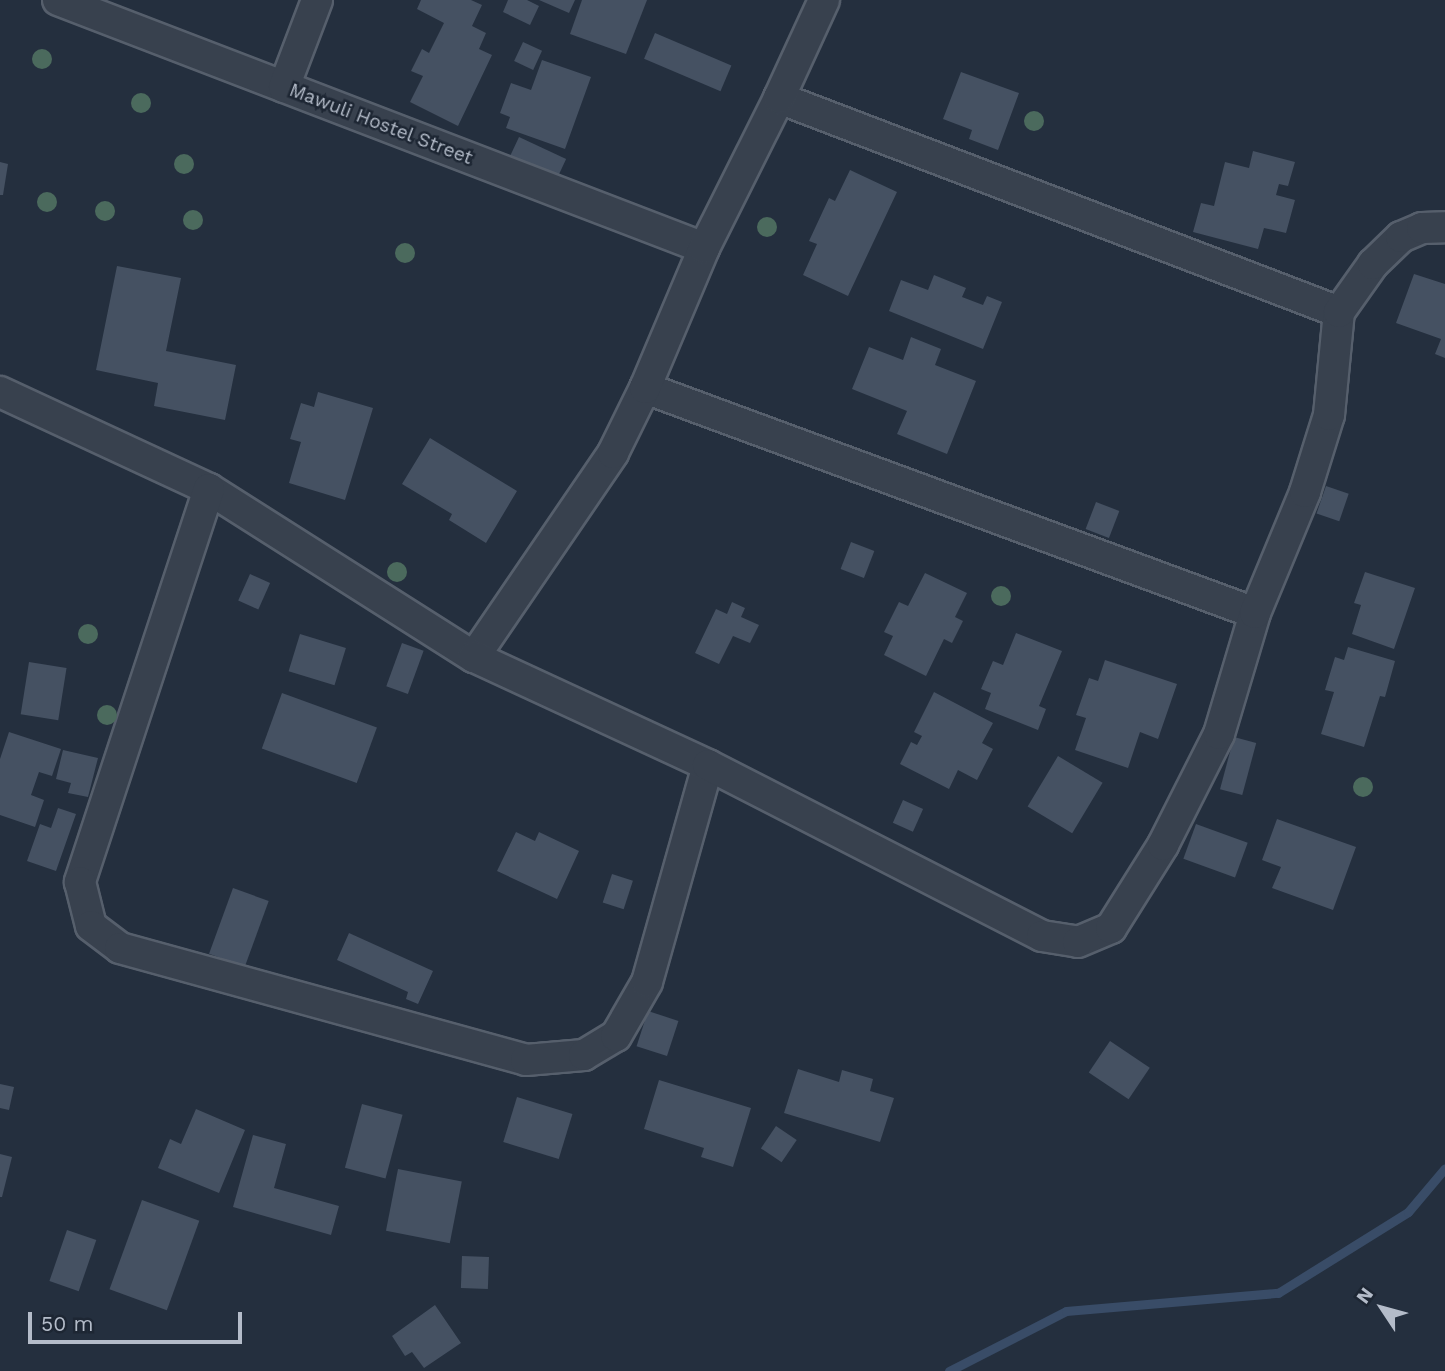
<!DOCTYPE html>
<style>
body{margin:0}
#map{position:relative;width:1445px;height:1371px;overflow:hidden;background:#242f3e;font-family:"Work Sans",sans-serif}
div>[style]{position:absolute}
.stream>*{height:9px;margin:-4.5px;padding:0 4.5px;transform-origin:4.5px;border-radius:4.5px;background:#394c67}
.building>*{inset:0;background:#455162;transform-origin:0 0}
.roads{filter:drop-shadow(2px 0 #565f6c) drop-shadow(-2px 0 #565f6c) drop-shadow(0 2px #565f6c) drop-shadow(0 -2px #565f6c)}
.minor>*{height:30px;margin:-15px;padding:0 15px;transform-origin:15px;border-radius:15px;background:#38414e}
.trees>*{width:20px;height:20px;margin:-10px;border-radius:50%;background:#4b6a5d}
span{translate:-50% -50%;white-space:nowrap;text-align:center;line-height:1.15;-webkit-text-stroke:5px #1d2633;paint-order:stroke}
.street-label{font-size:19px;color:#b4bcc9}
.north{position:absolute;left:1347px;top:1273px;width:70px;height:70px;-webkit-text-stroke:5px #1d2633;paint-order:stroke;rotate:306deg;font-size:19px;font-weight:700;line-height:28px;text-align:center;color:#b4bcc9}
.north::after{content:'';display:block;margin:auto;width:24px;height:32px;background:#b4bcc9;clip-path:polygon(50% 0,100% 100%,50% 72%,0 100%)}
.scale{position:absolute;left:28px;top:1312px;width:214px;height:32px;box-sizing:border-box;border:4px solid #b4bcc9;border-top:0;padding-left:9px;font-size:21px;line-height:24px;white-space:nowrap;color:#b4bcc9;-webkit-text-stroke:5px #1d2633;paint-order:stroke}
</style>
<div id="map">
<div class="stream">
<div style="left:949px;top:1371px;width:131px;rotate:-27.1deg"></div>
<div style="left:1066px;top:1311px;width:213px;rotate:-4.9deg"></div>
<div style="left:1278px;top:1293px;width:153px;rotate:-31.9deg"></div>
<div style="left:1408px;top:1212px;width:57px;rotate:-49.9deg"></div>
</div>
<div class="building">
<div style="clip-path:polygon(421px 0,471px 0,482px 5px,472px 26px,486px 33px,479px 49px,492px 55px,458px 126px,410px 102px,423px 76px,411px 71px,422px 49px,429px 53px,444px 23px,417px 9px)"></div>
<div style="clip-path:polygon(508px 0,527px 0,539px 6px,530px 25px,503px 12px)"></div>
<div style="clip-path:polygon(539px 0,575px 0,569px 13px)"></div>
<div style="clip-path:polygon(582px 0,647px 0,626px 54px,570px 34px)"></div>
<div style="left:655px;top:33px;width:83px;height:28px;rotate:23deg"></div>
<div style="left:523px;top:42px;width:21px;height:21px;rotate:25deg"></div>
<div style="clip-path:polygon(542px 60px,591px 77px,565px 149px,506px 128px,510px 117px,500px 113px,511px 83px,531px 90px)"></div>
<div style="clip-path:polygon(961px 72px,1019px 93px,998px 150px,969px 139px,972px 130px,943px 119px)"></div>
<div style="left:519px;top:137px;width:52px;height:29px;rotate:25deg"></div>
<div style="clip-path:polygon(1253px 151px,1295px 162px,1288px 186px,1279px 184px,1276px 195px,1295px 200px,1286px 233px,1264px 228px,1258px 249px,1193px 232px,1201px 203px,1214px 206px,1225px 162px,1249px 168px)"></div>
<div style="clip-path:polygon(0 162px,8px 164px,3px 195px,0 195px)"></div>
<div style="clip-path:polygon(850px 170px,897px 192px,848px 296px,803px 275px,817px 244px,809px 241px,829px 198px,835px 201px)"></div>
<div style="clip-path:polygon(117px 266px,181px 278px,166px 351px,236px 365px,225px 420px,154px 406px,158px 383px,96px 370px)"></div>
<div style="clip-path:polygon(1414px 274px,1445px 284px,1445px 358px,1435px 354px,1441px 339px,1396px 323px)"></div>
<div style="clip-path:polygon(934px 275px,966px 288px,962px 297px,983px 305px,987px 296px,1002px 302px,983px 349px,889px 311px,901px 280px,928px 290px)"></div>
<div style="clip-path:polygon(911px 337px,941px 349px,935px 365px,976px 381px,947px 454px,897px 434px,907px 411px,852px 389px,869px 347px,903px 360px)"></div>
<div style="clip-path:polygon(318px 392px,373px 408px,345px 500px,289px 483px,301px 442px,290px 439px,301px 403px,314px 407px)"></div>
<div style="clip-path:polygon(430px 438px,517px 491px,486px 543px,449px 520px,452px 514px,402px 484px)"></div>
<div style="left:1326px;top:486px;width:24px;height:29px;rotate:19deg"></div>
<div style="left:1096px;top:502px;width:25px;height:29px;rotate:21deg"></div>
<div style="left:851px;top:542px;width:25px;height:29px;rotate:21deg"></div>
<div style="clip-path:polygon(1365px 572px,1415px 588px,1394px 649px,1352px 634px,1361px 605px,1354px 603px)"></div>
<div style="clip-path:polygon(925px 573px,967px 593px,955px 617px,963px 621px,952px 643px,944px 639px,926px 676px,884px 655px,893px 636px,884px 632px,899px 602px,908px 606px)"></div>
<div style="left:250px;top:574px;width:22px;height:29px;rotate:24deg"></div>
<div style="clip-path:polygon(732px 602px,745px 608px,741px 617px,759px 625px,750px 643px,733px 636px,719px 664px,695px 653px,716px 609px,727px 614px)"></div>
<div style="clip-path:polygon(1016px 633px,1062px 651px,1039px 706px,1046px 709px,1038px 730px,985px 709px,991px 693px,981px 689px,993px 661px,1003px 665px)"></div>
<div style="left:300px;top:634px;width:48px;height:39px;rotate:17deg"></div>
<div style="left:402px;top:643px;width:23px;height:46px;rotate:20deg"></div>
<div style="clip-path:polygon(1348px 647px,1395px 661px,1385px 697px,1380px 696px,1364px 747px,1321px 734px,1334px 692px,1325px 690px,1335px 657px,1344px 660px)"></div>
<div style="clip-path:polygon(1105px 660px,1177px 684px,1158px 739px,1140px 732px,1128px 768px,1075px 750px,1086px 718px,1076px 715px,1089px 678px,1098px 681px)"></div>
<div style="left:29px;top:662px;width:38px;height:53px;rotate:9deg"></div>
<div style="clip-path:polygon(934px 692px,993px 723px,982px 743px,993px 749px,977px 780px,958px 770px,949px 789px,900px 764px,911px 742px,917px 745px,922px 736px,914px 732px)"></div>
<div style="left:282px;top:693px;width:101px;height:59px;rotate:20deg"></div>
<div style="clip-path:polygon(9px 732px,61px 749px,52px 776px,39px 772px,31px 795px,44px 800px,35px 827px,0 815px,0 759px)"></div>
<div style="left:1234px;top:737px;width:23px;height:54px;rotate:15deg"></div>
<div style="clip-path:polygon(63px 750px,98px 758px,88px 797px,68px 793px,71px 783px,56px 779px)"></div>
<div style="left:1058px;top:756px;width:52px;height:59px;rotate:31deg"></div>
<div style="left:903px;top:800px;width:22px;height:25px;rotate:24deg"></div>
<div style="clip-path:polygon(58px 808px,76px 814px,56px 871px,27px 861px,40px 824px,51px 828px)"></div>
<div style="clip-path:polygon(1277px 819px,1356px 847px,1333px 910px,1272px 888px,1281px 867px,1262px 860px)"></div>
<div style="left:1196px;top:824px;width:55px;height:37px;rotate:20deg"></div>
<div style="clip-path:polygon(516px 832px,535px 841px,539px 832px,579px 851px,557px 899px,497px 871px)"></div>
<div style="left:612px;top:874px;width:22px;height:30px;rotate:18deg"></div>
<div style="left:233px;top:888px;width:38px;height:70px;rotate:20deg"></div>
<div style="clip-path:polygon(349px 933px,433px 971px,418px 1004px,406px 999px,408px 992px,337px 960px)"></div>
<div style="left:648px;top:1011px;width:32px;height:37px;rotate:18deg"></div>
<div style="left:1110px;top:1041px;width:48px;height:38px;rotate:34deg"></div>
<div style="clip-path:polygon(798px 1069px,839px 1082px,842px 1070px,873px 1079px,870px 1091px,894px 1098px,880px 1142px,784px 1113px)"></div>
<div style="clip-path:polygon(659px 1080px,751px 1108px,733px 1167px,701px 1157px,704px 1148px,644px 1129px)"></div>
<div style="clip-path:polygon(0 1084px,14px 1087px,9px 1110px,0 1108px)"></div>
<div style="left:517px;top:1097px;width:58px;height:47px;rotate:17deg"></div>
<div style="left:362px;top:1104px;width:42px;height:66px;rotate:15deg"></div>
<div style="clip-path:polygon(196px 1109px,245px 1130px,219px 1193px,158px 1168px,170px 1139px,181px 1144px)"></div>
<div style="left:776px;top:1126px;width:25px;height:27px;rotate:34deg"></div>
<div style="clip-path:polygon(253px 1135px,286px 1144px,274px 1188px,339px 1206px,331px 1235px,233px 1207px)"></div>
<div style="clip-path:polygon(0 1154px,12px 1157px,2px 1197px,0 1197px)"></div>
<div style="left:398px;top:1169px;width:65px;height:63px;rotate:11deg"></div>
<div style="left:142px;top:1200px;width:61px;height:95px;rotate:20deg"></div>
<div style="left:67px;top:1230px;width:31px;height:54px;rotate:19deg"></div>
<div style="left:462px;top:1256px;width:27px;height:32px;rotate:2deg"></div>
<div style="clip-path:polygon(435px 1305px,461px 1343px,424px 1368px,412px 1352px,405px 1356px,392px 1336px)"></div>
</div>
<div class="roads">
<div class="minor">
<div style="left:58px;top:0;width:692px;rotate:21deg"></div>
<div style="left:284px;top:87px;width:93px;rotate:-69.2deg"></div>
<div style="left:779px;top:98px;width:599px;rotate:20.91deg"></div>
<div style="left:645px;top:388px;width:650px;rotate:20.25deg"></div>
<div style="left:0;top:392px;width:230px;rotate:24.9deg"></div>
<div style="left:209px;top:489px;width:314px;rotate:32.4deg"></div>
<div style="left:474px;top:657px;width:247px;rotate:-55.7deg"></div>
<div style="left:613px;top:453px;width:72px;rotate:-63.8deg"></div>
<div style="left:645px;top:388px;width:152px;rotate:-67.1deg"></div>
<div style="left:704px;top:248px;width:168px;rotate:-63.4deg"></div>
<div style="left:779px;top:98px;width:108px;rotate:-65.3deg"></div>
<div style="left:209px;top:489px;width:414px;rotate:108.2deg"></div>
<div style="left:80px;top:882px;width:45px;rotate:76deg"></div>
<div style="left:91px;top:926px;width:36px;rotate:37deg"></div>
<div style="left:120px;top:948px;width:421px;rotate:15.4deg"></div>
<div style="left:526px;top:1060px;width:58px;rotate:-4.9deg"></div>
<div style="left:584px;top:1055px;width:37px;rotate:-31deg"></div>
<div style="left:616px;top:1036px;width:62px;rotate:-60.1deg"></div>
<div style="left:647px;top:982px;width:225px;rotate:-74.3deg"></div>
<div style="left:708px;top:765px;width:258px;rotate:-155.2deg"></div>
<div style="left:708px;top:765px;width:375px;rotate:27.1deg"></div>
<div style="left:1042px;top:936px;width:36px;rotate:9deg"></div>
<div style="left:1078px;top:942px;width:36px;rotate:-23deg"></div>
<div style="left:1111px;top:928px;width:98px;rotate:-57.9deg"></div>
<div style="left:1163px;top:845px;width:124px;rotate:-63.2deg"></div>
<div style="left:1219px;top:734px;width:126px;rotate:-73.4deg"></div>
<div style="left:1255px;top:613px;width:131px;rotate:-67.5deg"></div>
<div style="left:1305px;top:492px;width:81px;rotate:-72.7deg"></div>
<div style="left:1329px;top:415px;width:103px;rotate:-84.5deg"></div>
<div style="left:1339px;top:312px;width:59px;rotate:-54.7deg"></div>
<div style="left:1373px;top:264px;width:39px;rotate:-44deg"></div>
<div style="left:1401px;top:237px;width:23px;rotate:-23deg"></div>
<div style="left:1422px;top:228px;width:23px;rotate:-2deg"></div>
</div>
</div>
<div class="trees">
<div style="left:42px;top:59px"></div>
<div style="left:141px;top:103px"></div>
<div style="left:1034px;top:121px"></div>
<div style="left:184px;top:164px"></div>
<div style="left:47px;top:202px"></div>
<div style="left:105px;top:211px"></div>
<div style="left:193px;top:220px"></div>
<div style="left:767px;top:227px"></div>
<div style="left:405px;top:253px"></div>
<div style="left:397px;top:572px"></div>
<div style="left:1001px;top:596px"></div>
<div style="left:88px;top:634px"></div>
<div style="left:107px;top:715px"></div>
<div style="left:1363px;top:787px"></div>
</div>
<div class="street-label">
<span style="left:381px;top:124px;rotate:21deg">Mawuli Hostel Street</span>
</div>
<div class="north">N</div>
<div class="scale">50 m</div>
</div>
